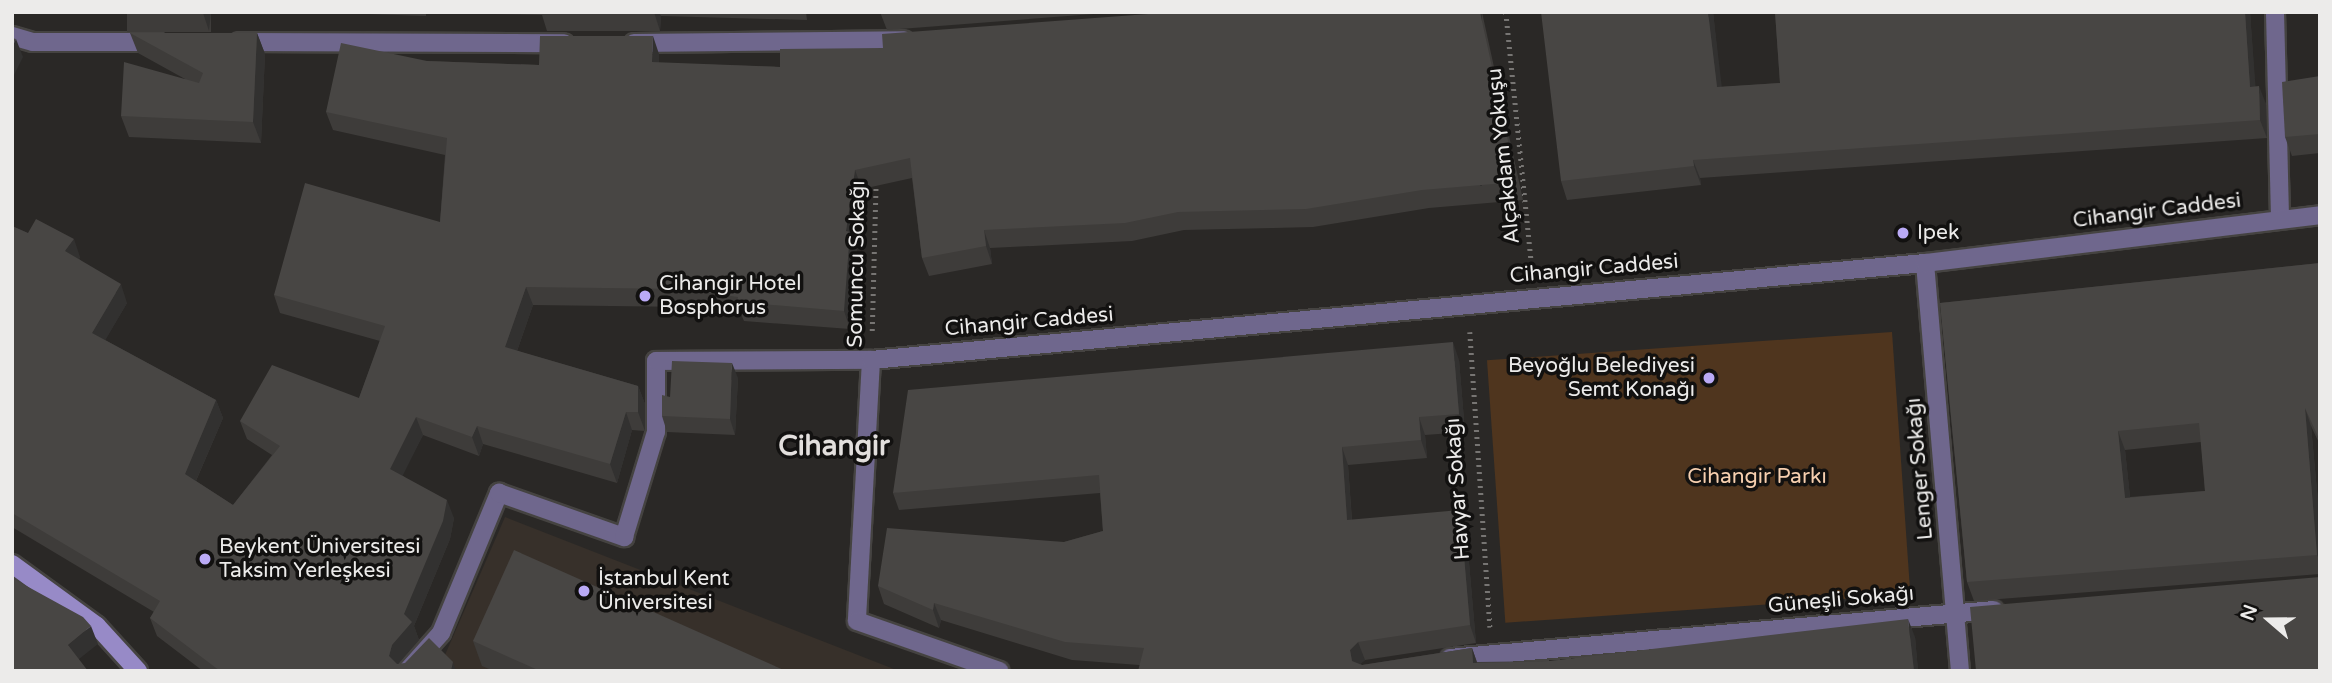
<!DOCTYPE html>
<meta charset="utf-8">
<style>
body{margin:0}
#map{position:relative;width:2332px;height:683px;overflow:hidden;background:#2a2826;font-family:"Varela Round",sans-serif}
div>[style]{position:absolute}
.built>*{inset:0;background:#37302a}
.green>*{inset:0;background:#4f351e;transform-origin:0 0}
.path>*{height:4.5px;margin-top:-2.25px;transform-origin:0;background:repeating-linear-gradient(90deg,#777573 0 2px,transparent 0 7px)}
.roads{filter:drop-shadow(2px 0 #454341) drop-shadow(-2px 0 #454341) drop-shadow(0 2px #454341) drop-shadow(0 -2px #454341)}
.street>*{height:18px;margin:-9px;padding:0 9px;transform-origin:9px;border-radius:9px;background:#6f678d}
.secondary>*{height:18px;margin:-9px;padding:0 9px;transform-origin:9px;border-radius:9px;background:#978ac7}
.wall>*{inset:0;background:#3e3c3a;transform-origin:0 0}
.shaded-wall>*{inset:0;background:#323130;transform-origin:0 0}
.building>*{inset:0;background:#484644}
.dots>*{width:19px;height:19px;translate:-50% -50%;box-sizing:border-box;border:4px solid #121110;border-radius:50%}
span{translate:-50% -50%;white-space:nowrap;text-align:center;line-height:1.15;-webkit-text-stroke:7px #121110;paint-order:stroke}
.street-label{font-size:21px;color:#ecebea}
.poi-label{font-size:21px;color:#ecebea}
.left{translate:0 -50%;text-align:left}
.right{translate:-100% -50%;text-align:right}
.park-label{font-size:21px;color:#f6cfaf}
.district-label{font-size:28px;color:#e2dfdd;font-weight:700}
.frame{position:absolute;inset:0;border:14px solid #ecebea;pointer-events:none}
.north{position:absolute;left:2234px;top:585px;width:70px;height:70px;-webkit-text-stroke:5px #121110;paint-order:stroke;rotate:290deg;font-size:19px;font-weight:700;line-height:28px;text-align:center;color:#ecebea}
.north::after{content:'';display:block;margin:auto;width:24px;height:32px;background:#ecebea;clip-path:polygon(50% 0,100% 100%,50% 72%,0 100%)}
</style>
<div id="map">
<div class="built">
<div style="clip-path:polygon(505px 517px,899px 671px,438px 671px)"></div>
</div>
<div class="green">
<div style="left:1892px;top:332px;width:263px;height:406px;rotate:86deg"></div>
</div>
<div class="path">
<div style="left:1506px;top:12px;width:258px;rotate:84.2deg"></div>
<div style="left:872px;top:331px;width:149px;rotate:-88.5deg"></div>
<div style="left:1470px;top:332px;width:296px;rotate:86.1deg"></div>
</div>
<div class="roads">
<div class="street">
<div style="left:2275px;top:12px;width:207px;rotate:88.6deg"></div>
<div style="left:12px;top:36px;width:22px;rotate:16deg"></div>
<div style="left:33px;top:42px;width:125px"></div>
<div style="left:239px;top:42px;width:325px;rotate:0.2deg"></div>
<div style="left:634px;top:43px;width:270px;rotate:-0.6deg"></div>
<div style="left:1925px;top:263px;width:409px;rotate:85.1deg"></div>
<div style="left:871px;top:360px;width:261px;rotate:93.1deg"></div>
<div style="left:857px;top:621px;width:151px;rotate:19.3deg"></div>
<div style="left:1450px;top:658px;width:546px;rotate:-5.04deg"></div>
<div style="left:407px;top:671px;width:51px;rotate:-48.2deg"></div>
<div style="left:441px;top:633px;width:152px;rotate:-67.5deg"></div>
<div style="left:499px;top:493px;width:133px;rotate:19.4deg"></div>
<div style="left:624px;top:537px;width:110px;rotate:-73.1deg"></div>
<div style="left:656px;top:432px;width:71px;rotate:-90deg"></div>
<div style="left:656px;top:361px;width:215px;rotate:-0.3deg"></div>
<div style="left:871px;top:360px;width:1058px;rotate:-5.26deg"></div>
<div style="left:1925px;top:263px;width:398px;rotate:-6.9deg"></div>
</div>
<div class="secondary">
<div style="left:12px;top:564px;width:105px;rotate:36.1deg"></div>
<div style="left:97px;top:626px;width:61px;rotate:47.7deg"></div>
</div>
</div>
<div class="wall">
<div style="left:127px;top:12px;width:84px;height:20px"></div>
<div style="clip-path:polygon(310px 12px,426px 12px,426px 16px)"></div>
<div style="clip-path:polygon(491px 12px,806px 12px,807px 20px,661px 16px,660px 31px,547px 31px,542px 15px,492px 14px)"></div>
<div style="clip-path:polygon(880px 12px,1120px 12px,887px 30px)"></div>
<div style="clip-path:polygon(1175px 12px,1482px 12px,1523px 200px,1429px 208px,1313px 227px,1184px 230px,1132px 241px,990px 248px,992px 264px,929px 276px,922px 258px,912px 178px,862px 189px,854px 242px,857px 250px,850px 329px,744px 321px,741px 314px,688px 307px,533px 305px,517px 351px,638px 386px,645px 404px,645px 431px,632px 430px,617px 483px,483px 444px,479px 456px,423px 435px,402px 475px,454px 518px,450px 539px,414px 626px,419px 640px,398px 664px,456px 671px,203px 671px,157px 636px,150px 618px,154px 612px,12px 527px,12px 226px,80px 257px,79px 259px,127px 303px,105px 340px,216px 400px,223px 418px,196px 481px,233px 505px,272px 455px,247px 439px,240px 421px,359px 398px,380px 341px,280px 313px,274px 295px,440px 222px,445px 155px,333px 130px,326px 112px,427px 61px,539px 65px,659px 54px,659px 63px,780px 67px,883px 48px)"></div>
<div style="clip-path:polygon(1713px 12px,1721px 87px,1780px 83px,1775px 12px,2250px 12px,2255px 86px,2266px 104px,2267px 138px,1700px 178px,1701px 185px,1567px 200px,1561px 181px)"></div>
<div style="clip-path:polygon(130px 33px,257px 33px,265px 54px,261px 143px,129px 137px,121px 116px,185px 79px,138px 53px)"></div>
<div style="clip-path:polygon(2320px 76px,2320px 153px,2292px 156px,2285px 137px)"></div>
<div style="clip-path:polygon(evenodd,2320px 263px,2320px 445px,2311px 426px,2320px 523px,2320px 574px,1974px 601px,1967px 582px,1940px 303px,2320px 263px,2201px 442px,2205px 491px,2130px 497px,2125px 450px,2201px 442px)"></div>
<div style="clip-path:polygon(1459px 360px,1465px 432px,1425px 435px,1427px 458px,1348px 465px,1352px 520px,1466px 528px,1476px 643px,1365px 660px,1360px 664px,1362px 665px,1472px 648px,1477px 662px,1550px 661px,1915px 637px,1918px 671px,1139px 665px,1072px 660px,941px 620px,939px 628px,884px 604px,878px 586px,1064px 542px,1103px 531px,1100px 493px,899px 510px,893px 493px)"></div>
<div style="clip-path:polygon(738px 378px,735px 435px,667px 432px,662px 416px,670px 397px)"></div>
<div style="clip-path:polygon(473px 641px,786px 671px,494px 671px,482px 666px)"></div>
</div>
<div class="shaded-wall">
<div style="clip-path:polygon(211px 12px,209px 31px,203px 13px)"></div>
<div style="clip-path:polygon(654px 12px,659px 12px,661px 16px,660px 31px)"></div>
<div style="left:1480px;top:12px;width:2px;height:174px"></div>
<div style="clip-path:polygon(1708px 12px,1713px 12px,1724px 106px,1717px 87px)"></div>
<div style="clip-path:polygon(2245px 12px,2250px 12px,2257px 106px,2250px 87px)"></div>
<div style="clip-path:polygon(257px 33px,265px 54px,261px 143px,253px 122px)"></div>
<div style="clip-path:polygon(653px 36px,659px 54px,659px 81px,652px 62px)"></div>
<div style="clip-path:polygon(16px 39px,23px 57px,12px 79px,12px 47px)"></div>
<div style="clip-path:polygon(2259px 86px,2266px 104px,2267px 138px,2260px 120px)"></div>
<div style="clip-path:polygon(1693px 160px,1700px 178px,1701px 185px,1694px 166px)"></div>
<div style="clip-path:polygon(855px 170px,862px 189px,854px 242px,857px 250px,850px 329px,844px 311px,846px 231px)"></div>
<div style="clip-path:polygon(984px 230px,990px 248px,992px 264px,986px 246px)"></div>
<div style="clip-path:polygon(74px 239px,80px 257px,71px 269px,65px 251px)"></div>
<div style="clip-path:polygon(121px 284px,127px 303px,99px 351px,92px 333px)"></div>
<div style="clip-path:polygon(526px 287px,533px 305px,512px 365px,505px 347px)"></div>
<div style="clip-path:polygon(1453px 342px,1459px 360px,1465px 432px,1459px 414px)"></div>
<div style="clip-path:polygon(732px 363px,738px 378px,735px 435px,730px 419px)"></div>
<div style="clip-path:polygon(638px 386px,645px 404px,645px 431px,638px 412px)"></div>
<div style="clip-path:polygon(216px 400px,223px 418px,191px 492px,185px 474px)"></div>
<div style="clip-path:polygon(2305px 408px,2311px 426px,2320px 523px,2320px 561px,2317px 555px)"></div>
<div style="clip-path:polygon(626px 412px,632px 430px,617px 483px,610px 464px)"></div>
<div style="clip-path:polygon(416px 417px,423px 435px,397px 487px,390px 469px)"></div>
<div style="clip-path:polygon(1419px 417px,1425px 435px,1427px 458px,1421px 440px)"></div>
<div style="clip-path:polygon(477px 426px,483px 444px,479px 456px,472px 437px)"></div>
<div style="clip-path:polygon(2118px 431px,2125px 450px,2132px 516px,2125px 498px)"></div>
<div style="clip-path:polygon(1342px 447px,1348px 465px,1353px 538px,1347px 520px)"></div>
<div style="clip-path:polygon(447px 500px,454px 518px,450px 539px,414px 626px,419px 640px,399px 663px,397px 671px,389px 656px,392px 645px)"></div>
<div style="clip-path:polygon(1460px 510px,1466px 528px,1476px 643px,1470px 625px)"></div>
<div style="clip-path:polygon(934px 603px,941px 620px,939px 628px,933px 610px)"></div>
<div style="clip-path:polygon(1908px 619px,1915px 637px,1918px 671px,1914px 671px)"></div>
<div style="clip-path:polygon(91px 626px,98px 644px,74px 663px,68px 645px)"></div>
<div style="clip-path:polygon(1358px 642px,1365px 660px,1356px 668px,1352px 661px,1350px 650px)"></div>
<div style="clip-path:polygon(1472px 648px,1478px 666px,1473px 663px)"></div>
<div style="clip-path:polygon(453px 662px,456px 671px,451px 671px)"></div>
</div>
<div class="building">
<div style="clip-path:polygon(127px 12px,203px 12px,203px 13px)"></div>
<div style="clip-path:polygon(541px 12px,654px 12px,654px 13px)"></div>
<div style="clip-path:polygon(1175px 12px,1480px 12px,1517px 182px,1422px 190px,1306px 209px,1178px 212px,1125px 223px,984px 230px,986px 246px,922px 258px,910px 158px,855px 170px,846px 231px,850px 232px,844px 311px,737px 302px,738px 297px,682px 289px,526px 287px,505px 347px,638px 386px,638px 412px,626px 412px,610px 464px,477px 426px,472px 437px,416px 417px,390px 469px,447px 500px,443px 521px,404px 614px,412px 622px,392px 645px,389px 656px,397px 664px,405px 663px,429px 638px,453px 662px,451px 671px,220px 671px,150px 618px,160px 601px,12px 513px,12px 226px,28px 233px,36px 219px,74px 239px,65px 251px,121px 284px,92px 333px,216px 400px,185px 474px,233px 505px,280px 446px,240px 421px,272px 365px,359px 398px,385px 326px,274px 295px,305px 183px,440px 222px,447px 138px,326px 112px,341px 43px,427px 61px,539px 65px,540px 36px,653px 36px,652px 62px,780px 67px,780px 49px,883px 48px,882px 34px)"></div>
<div style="clip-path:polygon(1541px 12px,1708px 12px,1717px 87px,1780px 83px,1775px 12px,2245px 12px,2250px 87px,2259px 86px,2260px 120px,1693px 160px,1694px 166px,1561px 181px)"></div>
<div style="clip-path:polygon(130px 33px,257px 33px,253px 122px,121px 116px,124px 62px,199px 83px,203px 73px)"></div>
<div style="clip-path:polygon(12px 38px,16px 39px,12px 47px)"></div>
<div style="clip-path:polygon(2320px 76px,2320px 134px,2285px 137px,2282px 82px)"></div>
<div style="clip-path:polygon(evenodd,2320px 263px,2320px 441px,2305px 408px,2317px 555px,1967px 582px,1940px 303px,2320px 263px,2199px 423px,2205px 491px,2125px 498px,2118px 431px,2199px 423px)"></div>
<div style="clip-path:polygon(1453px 342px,1459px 414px,1419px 417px,1421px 440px,1342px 447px,1347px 520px,1460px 510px,1470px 625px,1358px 642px,1350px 650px,1352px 661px,1362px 665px,1472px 648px,1473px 663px,1550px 661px,1908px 619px,1914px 671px,1138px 671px,1144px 648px,1065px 642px,934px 603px,933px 610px,878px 586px,887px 528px,1064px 542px,1103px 531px,1099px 475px,893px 493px,908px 390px)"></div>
<div style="clip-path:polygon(672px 361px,732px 363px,730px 419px,662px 416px,662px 395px,670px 397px)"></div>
<div style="clip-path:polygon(514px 550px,786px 671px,540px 671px,473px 641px)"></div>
<div style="clip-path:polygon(2320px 577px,2320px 671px,2177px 671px,2177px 669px,2157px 671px,1976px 671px,1970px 607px)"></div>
<div style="clip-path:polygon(12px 578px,83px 617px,91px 626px,68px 645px,88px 671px,12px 671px)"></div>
</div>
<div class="dots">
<div style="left:1903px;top:233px;background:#baaaf6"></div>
<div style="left:645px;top:296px;background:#baaaf6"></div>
<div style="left:1709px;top:378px;background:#baaaf6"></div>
<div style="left:205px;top:559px;background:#baaaf6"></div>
<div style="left:584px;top:591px;background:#baaaf6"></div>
</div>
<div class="street-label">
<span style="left:1504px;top:156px;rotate:-96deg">Alçakdam Yokuşu</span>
<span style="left:2157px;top:211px;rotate:-7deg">Cihangir Caddesi</span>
<span style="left:857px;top:264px;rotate:-89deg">Somuncu Sokağı</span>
<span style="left:1594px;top:269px;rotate:-5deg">Cihangir Caddesi</span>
<span style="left:1029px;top:322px;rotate:-5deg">Cihangir Caddesi</span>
<span style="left:1920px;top:469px;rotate:-95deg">Lenger Sokağı</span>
<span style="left:1458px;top:489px;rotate:-94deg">Havyar Sokağı</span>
<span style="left:1841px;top:600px;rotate:-5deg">Güneşli Sokağı</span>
</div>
<div class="poi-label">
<span class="left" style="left:1917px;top:233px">Ipek</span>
<span class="left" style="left:659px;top:296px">Cihangir Hotel<br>Bosphorus</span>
<span class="right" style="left:1695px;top:378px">Beyoğlu Belediyesi<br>Semt Konağı</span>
<span class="left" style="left:219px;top:559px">Beykent Üniversitesi<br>Taksim Yerleşkesi</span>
<span class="left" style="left:598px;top:591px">İstanbul Kent<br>Üniversitesi</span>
</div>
<div class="park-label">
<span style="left:1757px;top:477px">Cihangir Parkı</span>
</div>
<div class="district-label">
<span style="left:834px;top:446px">Cihangir</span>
</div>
<div class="frame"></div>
<div class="north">N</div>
</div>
